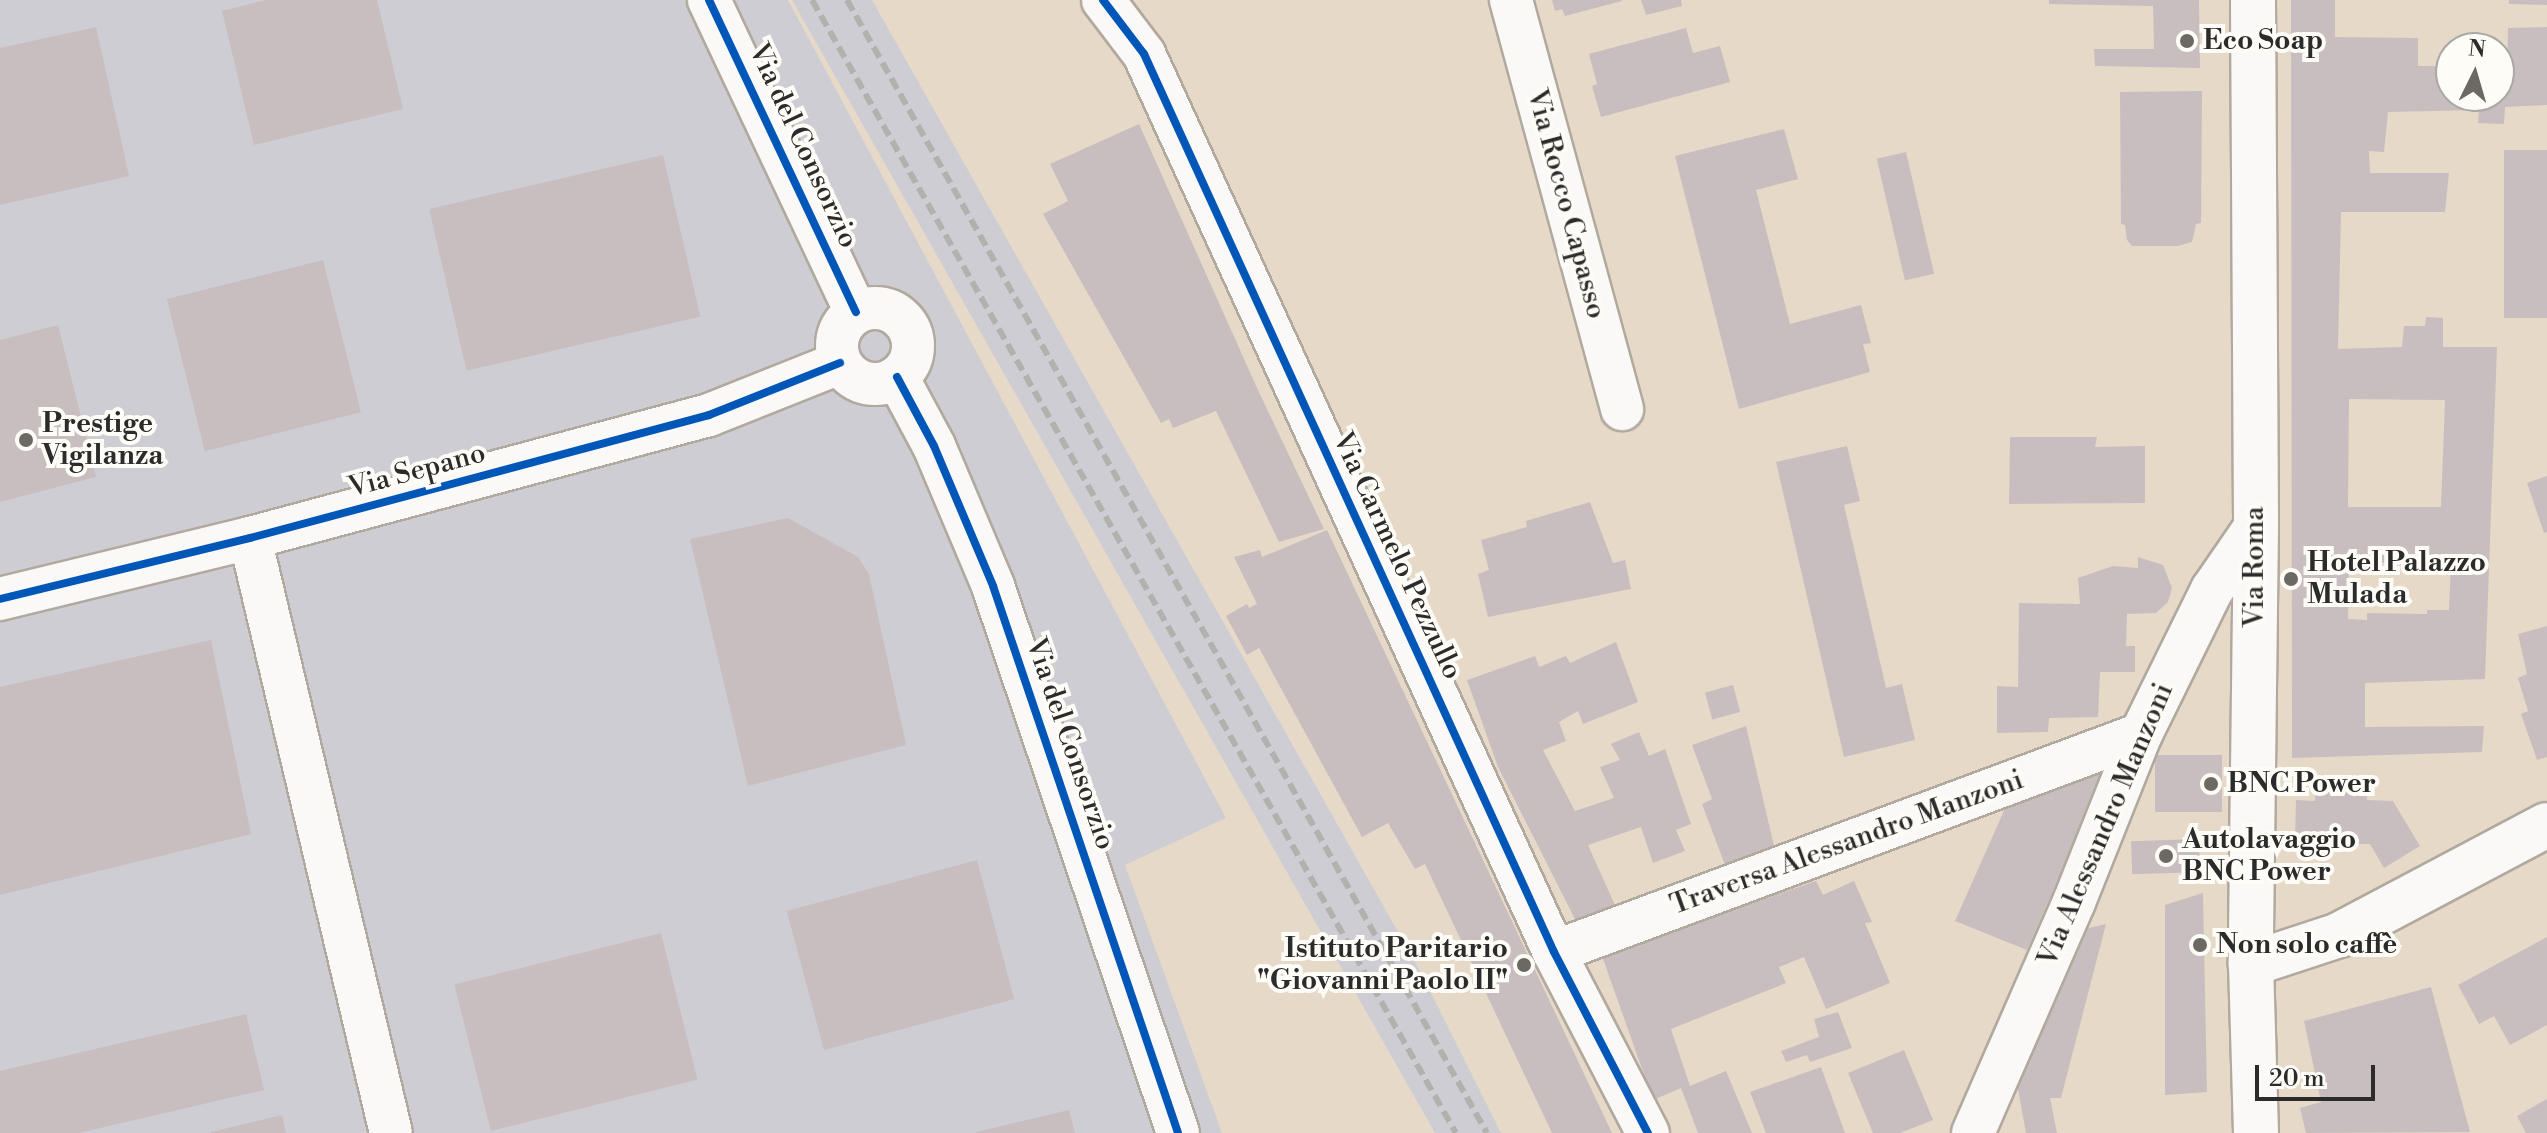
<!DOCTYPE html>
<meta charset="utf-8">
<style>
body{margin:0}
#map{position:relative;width:2547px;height:1133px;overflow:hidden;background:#e6d9c8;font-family:"Libre Bodoni",serif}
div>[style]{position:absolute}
.industrial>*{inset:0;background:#cecdd4}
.building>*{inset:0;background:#c8bebf;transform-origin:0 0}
.roads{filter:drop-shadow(2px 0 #b1a99e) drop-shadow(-2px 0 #b1a99e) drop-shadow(0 2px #b1a99e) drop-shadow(0 -2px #b1a99e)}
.minor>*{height:42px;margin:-21px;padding:0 21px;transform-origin:21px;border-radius:21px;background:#fbf9f7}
.minor>.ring{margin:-21px;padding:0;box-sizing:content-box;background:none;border:42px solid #fbf9f7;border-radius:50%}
.tertiary>*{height:44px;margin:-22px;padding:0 22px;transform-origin:22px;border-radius:22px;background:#fbf9f7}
.rail>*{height:6px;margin-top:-3px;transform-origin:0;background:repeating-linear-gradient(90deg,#b3b1ae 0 12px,transparent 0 18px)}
.cycleway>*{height:8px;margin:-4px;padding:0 4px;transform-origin:4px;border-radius:4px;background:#0057b8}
.dots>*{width:22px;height:22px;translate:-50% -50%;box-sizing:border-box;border:4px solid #fdfcf7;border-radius:50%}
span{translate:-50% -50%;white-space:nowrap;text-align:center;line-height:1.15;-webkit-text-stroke:8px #fdfcf7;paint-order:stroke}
.poi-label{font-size:28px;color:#2b2b2b;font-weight:700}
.left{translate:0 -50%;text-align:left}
.right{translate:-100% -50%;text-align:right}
.street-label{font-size:28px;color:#2b2b2b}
.north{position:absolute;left:2435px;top:32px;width:80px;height:80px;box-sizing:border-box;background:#fdfcf7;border:2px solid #a9a8a5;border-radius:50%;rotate:5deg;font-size:22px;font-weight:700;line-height:32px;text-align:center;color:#2b2b2b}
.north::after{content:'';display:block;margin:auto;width:28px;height:36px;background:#6c6862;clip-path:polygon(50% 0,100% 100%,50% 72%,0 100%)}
.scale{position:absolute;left:2255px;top:1065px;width:120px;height:36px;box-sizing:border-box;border:4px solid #2b2b2b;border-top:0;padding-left:10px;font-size:24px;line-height:28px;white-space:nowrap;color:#2b2b2b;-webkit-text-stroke:6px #fdfcf7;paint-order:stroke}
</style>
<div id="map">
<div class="industrial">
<div style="clip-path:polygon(0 0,788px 0,1226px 818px,1125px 865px,1222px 1133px,0 1133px)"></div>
<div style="clip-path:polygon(792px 0,872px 0,1419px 969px,1501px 1133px,1435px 1133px)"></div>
</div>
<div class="building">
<div style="clip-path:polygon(266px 0,377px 0,403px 109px,254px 145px,222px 11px)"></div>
<div style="clip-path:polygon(1552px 0,1622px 0,1622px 1px,1565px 16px,1562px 9px,1555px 11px)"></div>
<div style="clip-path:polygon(1641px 0,1681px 0,1682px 6px,1646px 15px)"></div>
<div style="clip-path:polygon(2049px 0,2199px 0,2200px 68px,2095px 66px,2094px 49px,2154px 49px,2153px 6px,2049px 4px)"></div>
<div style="clip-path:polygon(evenodd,2291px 0,2335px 0,2335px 37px,2418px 38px,2418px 66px,2451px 66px,2451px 96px,2499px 96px,2499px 66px,2507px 66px,2508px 28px,2547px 27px,2547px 105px,2505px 107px,2504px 124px,2478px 123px,2479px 110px,2388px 112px,2384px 152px,2369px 151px,2370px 173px,2449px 173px,2445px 212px,2341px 212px,2338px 349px,2402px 347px,2404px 326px,2425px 326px,2426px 317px,2443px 318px,2443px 347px,2497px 347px,2485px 679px,2365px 683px,2365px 727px,2484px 726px,2482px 752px,2292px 758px,2291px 0,2349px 399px,2445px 400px,2441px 507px,2348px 507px,2349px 399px,2291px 0,2451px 562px,2449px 610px,2427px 610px,2427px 614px,2367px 613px,2367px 620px,2348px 619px,2349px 563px,2451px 562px)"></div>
<div style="clip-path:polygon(2509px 0,2547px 0,2547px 5px,2509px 4px)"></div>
<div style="clip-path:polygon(96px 27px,129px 176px,0 205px,0 48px)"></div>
<div style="clip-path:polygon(1686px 28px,1693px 53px,1720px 46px,1730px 82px,1601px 117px,1592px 86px,1597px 84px,1589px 54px)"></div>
<div style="clip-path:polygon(2202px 91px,2201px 223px,2196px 224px,2192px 242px,2178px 246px,2132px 246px,2127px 240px,2125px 225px,2121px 224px,2120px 92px)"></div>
<div style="clip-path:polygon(1139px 124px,1257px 388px,1324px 529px,1279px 542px,1216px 411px,1173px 428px,1169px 419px,1161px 423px,1043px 214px,1068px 201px,1050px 164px)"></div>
<div style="clip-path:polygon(1784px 129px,1798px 179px,1756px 190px,1790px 324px,1861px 305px,1871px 343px,1863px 344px,1870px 372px,1739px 409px,1675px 156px)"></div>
<div style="left:2504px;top:150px;width:43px;height:168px"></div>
<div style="left:1906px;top:152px;width:125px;height:30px;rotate:77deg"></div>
<div style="left:663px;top:155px;width:166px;height:240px;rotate:77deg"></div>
<div style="left:323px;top:260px;width:157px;height:161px;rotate:76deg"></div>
<div style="clip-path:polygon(58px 325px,96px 477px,0 502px,0 340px)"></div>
<div style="clip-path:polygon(2010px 437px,2097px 437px,2095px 447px,2145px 446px,2145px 503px,2009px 504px)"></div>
<div style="clip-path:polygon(1847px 446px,1860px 501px,1844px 505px,1886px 688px,1902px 684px,1915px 740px,1844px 757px,1776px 462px)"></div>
<div style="clip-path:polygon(2547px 476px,2547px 532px,2544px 533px,2527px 483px)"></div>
<div style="clip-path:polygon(1590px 502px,1613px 563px,1625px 560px,1631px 589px,1488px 617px,1478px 574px,1489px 570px,1481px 540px,1527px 527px,1526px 521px)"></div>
<div style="clip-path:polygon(788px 518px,858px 557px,869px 574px,906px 745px,748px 786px,690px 539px)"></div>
<div style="clip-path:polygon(1327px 530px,1612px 1133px,1552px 1133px,1425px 864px,1415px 869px,1388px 823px,1362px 837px,1259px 648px,1247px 655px,1226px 616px,1247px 604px,1249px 608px,1257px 604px,1234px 557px,1260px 550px,1262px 557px)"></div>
<div style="clip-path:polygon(2138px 557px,2163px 565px,2172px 588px,2168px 602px,2156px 613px,2127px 614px,2126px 646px,2135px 646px,2135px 672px,2100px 672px,2098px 717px,2049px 718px,2048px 732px,1997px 733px,1997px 686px,2018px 687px,2019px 603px,2080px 604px,2078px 578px,2113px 566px,2138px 568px)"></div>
<div style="clip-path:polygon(2547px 626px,2547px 757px,2537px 760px,2521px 714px,2528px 711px,2518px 678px,2527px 674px,2518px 634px)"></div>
<div style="clip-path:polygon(211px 640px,251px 834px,0 895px,0 687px)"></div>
<div style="clip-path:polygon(1616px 642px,1638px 702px,1583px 724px,1578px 711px,1559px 722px,1566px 741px,1543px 750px,1575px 811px,1614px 798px,1600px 767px,1620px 760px,1611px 744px,1639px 732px,1649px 756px,1665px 749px,1691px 824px,1676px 830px,1685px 851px,1653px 863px,1641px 827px,1588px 845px,1618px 912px,1579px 927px,1498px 767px,1467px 680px,1535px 656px,1539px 667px,1566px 656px,1570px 663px)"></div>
<div style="left:1733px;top:685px;width:28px;height:29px;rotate:75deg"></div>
<div style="clip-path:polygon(1746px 726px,1774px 846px,1725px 865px,1702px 804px,1712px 799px,1692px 745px)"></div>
<div style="left:2222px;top:755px;width:57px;height:67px;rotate:90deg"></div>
<div style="clip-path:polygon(2097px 772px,2109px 785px,2071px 871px,2063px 868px,2027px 950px,1955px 921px,2007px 804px)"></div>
<div style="clip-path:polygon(2316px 775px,2368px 775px,2367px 800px,2393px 801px,2420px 846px,2384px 868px,2370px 844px,2295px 843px,2296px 800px,2315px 801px)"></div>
<div style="left:2199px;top:839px;width:33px;height:68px;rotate:88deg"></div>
<div style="left:977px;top:860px;width:144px;height:197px;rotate:75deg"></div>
<div style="clip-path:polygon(1816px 881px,1823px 895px,1854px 881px,1872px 922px,1865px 923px,1890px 983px,1826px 1009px,1804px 957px,1779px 967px,1786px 983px,1671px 1029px,1690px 1086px,1726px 1071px,1752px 1133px,1698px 1133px,1681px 1088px,1653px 1100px,1602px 956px)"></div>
<div style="clip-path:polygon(2203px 893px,2207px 1092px,2165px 1095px,2165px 905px)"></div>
<div style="clip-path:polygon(2106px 924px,2061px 1098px,2050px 1098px,2057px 1133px,2026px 1133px,2015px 1073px,2076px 931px)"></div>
<div style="left:661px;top:933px;width:151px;height:213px;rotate:76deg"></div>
<div style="clip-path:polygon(2547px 937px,2547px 1025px,2510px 1045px,2494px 1016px,2479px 1024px,2458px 985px)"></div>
<div style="clip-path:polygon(2431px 987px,2470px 1132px,2306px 1133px,2300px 1108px,2321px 1102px,2304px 1021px)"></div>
<div style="clip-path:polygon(1838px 1012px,1852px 1048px,1810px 1062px,1807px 1055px,1786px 1062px,1781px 1051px,1819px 1037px,1814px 1019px)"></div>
<div style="clip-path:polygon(246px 1014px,264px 1090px,79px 1133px,0 1133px,0 1071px)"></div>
<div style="clip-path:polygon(1904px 1050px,1933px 1120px,1900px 1133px,1873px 1133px,1848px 1073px)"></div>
<div style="clip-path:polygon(1821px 1067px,1845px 1133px,1766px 1133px,1750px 1092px)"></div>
<div style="clip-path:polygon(2547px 1099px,2547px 1133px,2526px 1133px,2517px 1116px)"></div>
<div style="clip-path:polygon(1069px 1110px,1075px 1133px,976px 1133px,976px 1132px)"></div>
<div style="clip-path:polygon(282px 1115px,286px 1133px,211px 1133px,211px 1132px)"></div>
</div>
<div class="roads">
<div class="minor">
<div style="left:709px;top:0;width:345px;rotate:64.8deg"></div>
<div style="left:1103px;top:0;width:68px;rotate:52.8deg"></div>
<div style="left:1144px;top:54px;width:987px;rotate:65.46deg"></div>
<div style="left:1554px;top:952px;width:204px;rotate:62.6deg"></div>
<div style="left:1511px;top:0;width:424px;rotate:74.8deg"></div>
<div class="ring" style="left:837px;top:308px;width:34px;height:34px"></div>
<div style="left:897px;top:377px;width:78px;rotate:61.8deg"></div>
<div style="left:934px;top:446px;width:152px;rotate:67.1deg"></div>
<div style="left:993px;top:586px;width:577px;rotate:71.31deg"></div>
<div style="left:250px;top:538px;width:611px;rotate:76.67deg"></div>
<div style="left:0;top:599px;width:257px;rotate:-13.7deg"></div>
<div style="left:250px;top:538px;width:475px;rotate:-15deg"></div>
<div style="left:709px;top:415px;width:141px;rotate:-21.7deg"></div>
<div style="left:1554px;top:952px;width:626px;rotate:-20.37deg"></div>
<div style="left:1973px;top:1133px;width:252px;rotate:-66.4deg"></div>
<div style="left:2074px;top:902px;width:181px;rotate:-68.3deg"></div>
<div style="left:2141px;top:734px;width:161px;rotate:-63.8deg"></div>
<div style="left:2212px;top:590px;width:78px;rotate:-55.5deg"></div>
</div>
<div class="tertiary">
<div style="left:2253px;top:0;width:526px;rotate:89.67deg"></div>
<div style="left:2256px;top:526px;width:438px;rotate:90.7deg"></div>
<div style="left:2251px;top:964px;width:169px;rotate:88.3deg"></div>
<div style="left:2251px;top:964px;width:93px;rotate:-18.2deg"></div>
<div style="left:2339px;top:935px;width:235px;rotate:-27.9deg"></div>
</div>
</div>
<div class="rail">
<div style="left:812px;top:0;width:1303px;rotate:60.39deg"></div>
<div style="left:847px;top:0;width:1301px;rotate:60.54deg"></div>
</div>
<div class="cycleway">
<div style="left:709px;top:0;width:345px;rotate:64.8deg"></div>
<div style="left:1103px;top:0;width:68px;rotate:52.8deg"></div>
<div style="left:1144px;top:54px;width:987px;rotate:65.46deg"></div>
<div style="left:1554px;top:952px;width:204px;rotate:62.6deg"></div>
<div style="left:897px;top:377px;width:78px;rotate:61.8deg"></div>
<div style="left:934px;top:446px;width:152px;rotate:67.1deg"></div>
<div style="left:993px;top:586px;width:577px;rotate:71.31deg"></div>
<div style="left:0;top:599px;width:257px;rotate:-13.7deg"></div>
<div style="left:250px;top:538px;width:475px;rotate:-15deg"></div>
<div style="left:709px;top:415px;width:141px;rotate:-21.7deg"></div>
</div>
<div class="dots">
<div style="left:2187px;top:41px;background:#6c6862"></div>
<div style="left:26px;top:440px;background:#6c6862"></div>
<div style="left:2291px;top:579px;background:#6c6862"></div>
<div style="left:2211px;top:784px;background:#6c6862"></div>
<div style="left:2166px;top:856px;background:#6c6862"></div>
<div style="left:2200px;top:945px;background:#6c6862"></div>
<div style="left:1524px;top:965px;background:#6c6862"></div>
</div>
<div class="poi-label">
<span class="left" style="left:2203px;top:41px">Eco Soap</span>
<span class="left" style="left:42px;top:440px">Prestige<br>Vigilanza</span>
<span class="left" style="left:2307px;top:579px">Hotel Palazzo<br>Mulada</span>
<span class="left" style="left:2227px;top:784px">BNC Power</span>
<span class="left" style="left:2182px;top:856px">Autolavaggio<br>BNC Power</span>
<span class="left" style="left:2216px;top:945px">Non solo caffè</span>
<span class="right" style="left:1508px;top:965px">Istituto Paritario<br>"Giovanni Paolo II"</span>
</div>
<div class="street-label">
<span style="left:803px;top:146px;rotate:65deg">Via del Consorzio</span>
<span style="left:1566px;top:204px;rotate:75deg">Via Rocco Capasso</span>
<span style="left:417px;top:471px;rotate:-15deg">Via Sepano</span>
<span style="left:1397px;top:556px;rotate:65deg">Via Carmelo Pezzullo</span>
<span style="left:2255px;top:567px;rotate:-90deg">Via Roma</span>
<span style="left:1070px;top:744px;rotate:71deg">Via del Consorzio</span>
<span style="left:2106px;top:825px;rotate:-67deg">Via Alessandro Manzoni</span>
<span style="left:1847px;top:843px;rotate:-20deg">Traversa Alessandro Manzoni</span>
</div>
<div class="north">N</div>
<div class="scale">20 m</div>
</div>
